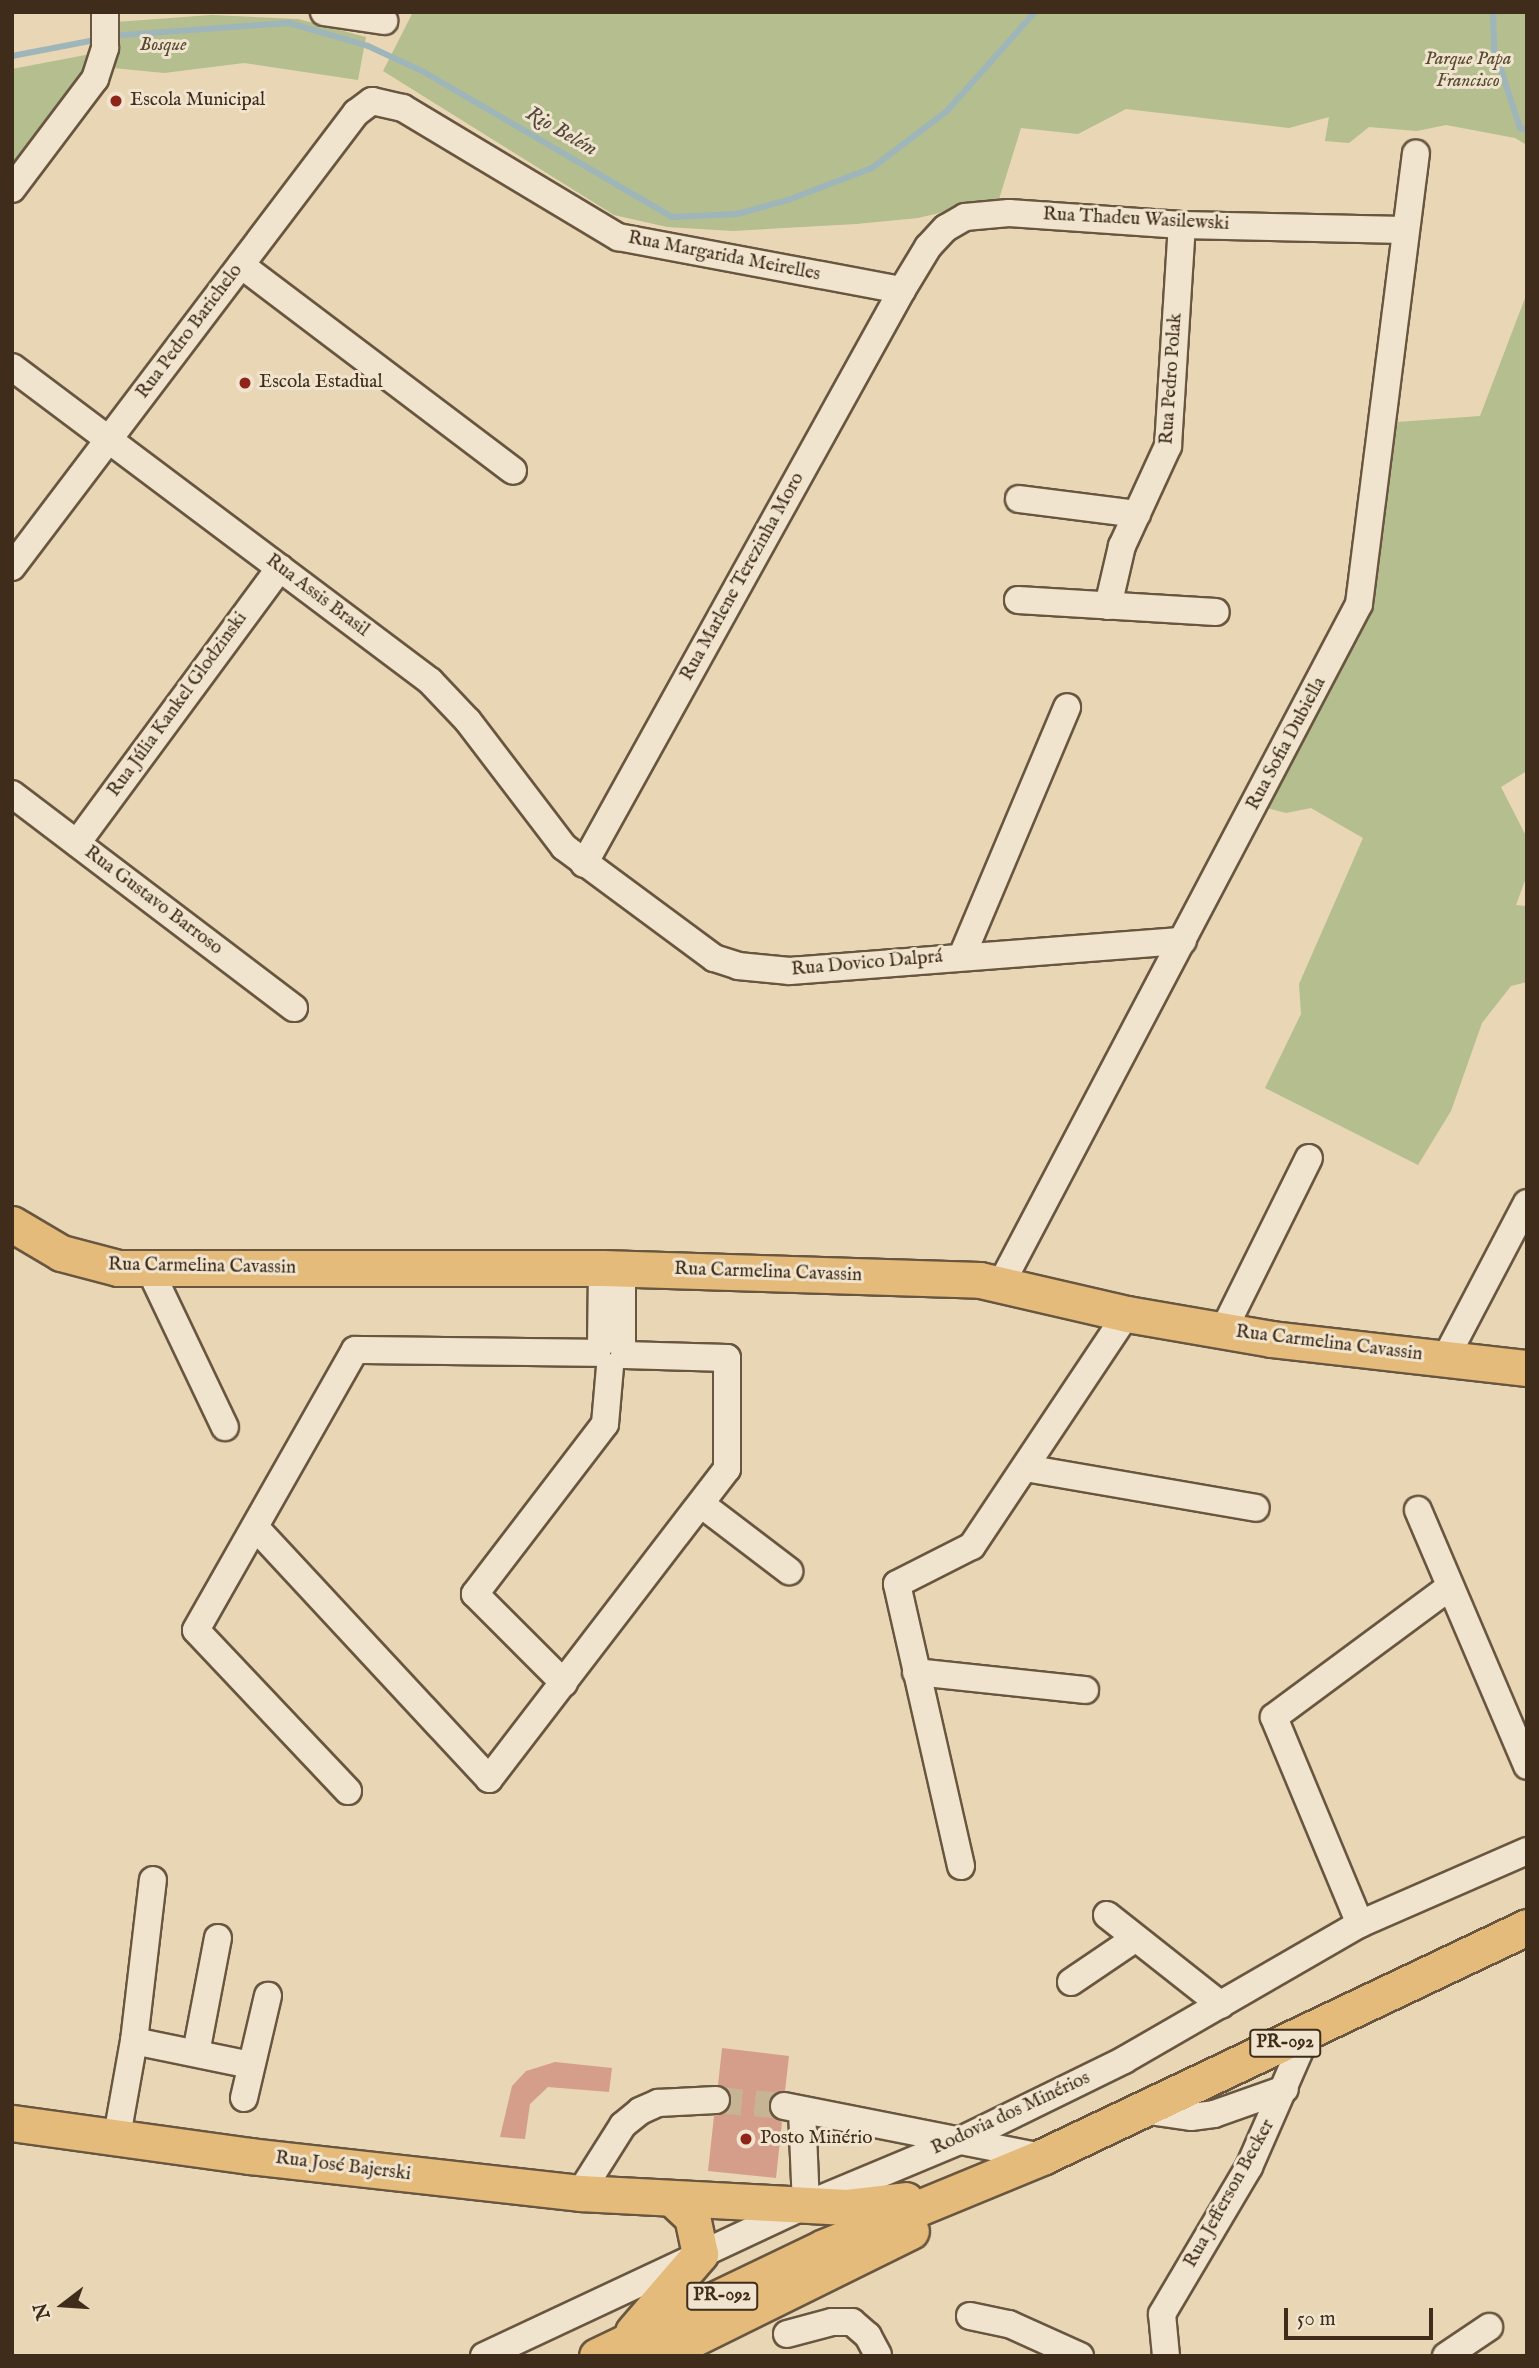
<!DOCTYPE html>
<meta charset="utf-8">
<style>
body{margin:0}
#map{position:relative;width:1539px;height:2368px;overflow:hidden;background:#e8d6b4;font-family:"IM FELL English",serif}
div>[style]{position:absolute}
.green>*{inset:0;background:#b4be8e}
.stream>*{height:6px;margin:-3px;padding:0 3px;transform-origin:3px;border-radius:3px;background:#9eb6b9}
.building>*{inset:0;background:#d59e8b}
.minor-tunnel>*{height:26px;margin-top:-13px;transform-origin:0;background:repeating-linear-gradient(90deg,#c6b495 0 26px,transparent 0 39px)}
.roads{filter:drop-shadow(2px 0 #695640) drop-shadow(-2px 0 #695640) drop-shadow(0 2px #695640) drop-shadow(0 -2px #695640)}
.minor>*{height:26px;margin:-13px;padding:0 13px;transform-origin:13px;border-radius:13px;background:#f0e4ce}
.major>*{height:35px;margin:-17.5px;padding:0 17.5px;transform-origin:17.5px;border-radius:17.5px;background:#e4bb7a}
.dots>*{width:19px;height:19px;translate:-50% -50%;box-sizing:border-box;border:4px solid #f0e4ce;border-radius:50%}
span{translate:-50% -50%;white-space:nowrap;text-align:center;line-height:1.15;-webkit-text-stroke:6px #f0e4ce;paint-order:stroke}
.shield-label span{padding:2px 5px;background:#f0e4ce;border:2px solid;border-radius:5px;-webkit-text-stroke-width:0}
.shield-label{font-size:18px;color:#3f2c1a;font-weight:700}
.park-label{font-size:19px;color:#564931;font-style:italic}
.poi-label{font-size:19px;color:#3f2c1a}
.left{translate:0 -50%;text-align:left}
.street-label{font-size:19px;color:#3f2c1a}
.water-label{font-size:21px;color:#52483a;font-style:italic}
.frame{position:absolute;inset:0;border:14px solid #3f2c1a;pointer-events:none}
.north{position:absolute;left:28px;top:2270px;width:70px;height:70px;-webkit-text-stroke:5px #f0e4ce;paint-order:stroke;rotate:253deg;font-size:19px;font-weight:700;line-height:28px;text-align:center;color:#3f2c1a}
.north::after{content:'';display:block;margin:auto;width:24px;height:32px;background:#3f2c1a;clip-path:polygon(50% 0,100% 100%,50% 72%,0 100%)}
.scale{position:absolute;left:1284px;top:2308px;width:149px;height:32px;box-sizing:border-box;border:4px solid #3f2c1a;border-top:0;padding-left:9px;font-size:21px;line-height:24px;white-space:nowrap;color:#3f2c1a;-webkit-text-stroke:5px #f0e4ce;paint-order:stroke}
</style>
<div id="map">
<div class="green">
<div style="clip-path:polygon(413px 12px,1527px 12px,1527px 145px,1515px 138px,1446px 125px,1417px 131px,1369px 127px,1349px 143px,1325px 141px,1329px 117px,1289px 128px,1126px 109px,1078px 134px,1021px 128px,999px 199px,918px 218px,856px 224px,733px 231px,667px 227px,614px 215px,383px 71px)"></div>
<div style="clip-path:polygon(211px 15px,298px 19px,366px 37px,358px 80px,244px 63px,164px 73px,113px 68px,116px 22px)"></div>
<div style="clip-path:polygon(96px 53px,12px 166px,12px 69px)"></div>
<div style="clip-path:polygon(1527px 293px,1527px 771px,1501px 787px,1527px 838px,1527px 875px,1516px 905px,1527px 906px,1527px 982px,1511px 986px,1482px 1023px,1451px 1111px,1418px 1165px,1265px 1088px,1301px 1014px,1299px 984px,1363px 838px,1311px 808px,1286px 813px,1267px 808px,1369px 617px,1397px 422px,1480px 416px)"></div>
</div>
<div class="stream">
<div style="left:1493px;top:12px;width:36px;rotate:88deg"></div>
<div style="left:1494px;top:48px;width:84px;rotate:72deg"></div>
<div style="left:1520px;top:128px;width:7px;rotate:16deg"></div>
<div style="left:110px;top:36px;width:179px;rotate:-4.2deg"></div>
<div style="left:289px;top:23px;width:82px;rotate:16.2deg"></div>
<div style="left:368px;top:46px;width:62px;rotate:24.9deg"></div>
<div style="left:424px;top:72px;width:287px;rotate:30.3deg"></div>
<div style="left:672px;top:217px;width:65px;rotate:-2.6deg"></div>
<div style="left:737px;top:214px;width:53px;rotate:-15.4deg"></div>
<div style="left:788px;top:200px;width:90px;rotate:-20.9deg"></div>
<div style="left:872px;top:168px;width:94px;rotate:-37.2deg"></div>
<div style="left:947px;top:111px;width:132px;rotate:-48.4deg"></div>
<div style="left:12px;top:56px;width:90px;rotate:-10.9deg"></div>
</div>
<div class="building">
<div style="clip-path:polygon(722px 2048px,789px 2056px,785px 2091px,773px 2095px,769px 2104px,773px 2117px,782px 2122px,776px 2178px,708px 2171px,714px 2116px,725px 2113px,732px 2100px,729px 2091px,718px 2085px)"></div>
<div style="clip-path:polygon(555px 2062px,612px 2068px,609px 2092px,548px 2087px,530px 2104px,525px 2139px,500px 2137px,512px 2086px,526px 2071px)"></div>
</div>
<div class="minor-tunnel">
<div style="left:716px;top:2100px;width:68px;rotate:5deg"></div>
</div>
<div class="roads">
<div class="minor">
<div style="left:324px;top:12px;width:61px;rotate:8.5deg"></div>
<div style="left:12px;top:189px;width:138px;rotate:-53deg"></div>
<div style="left:95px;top:79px;width:33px;rotate:-72deg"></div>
<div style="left:105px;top:48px;width:36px;rotate:-90deg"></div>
<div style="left:241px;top:265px;width:341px;rotate:37.1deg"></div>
<div style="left:12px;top:367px;width:523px;rotate:36.91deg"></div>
<div style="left:430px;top:681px;width:55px;rotate:46.5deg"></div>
<div style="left:468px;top:721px;width:158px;rotate:52.7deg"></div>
<div style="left:564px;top:847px;width:187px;rotate:36.5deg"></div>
<div style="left:714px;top:958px;width:25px;rotate:18deg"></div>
<div style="left:738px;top:966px;width:52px;rotate:5.5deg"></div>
<div style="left:790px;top:971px;width:394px;rotate:-4.4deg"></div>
<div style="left:1019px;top:499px;width:119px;rotate:7.2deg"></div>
<div style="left:12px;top:567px;width:570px;rotate:-52.85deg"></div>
<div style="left:356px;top:113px;width:20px;rotate:-37deg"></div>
<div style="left:372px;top:101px;width:32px;rotate:13deg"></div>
<div style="left:403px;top:108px;width:251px;rotate:31deg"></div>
<div style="left:618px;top:237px;width:289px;rotate:10.6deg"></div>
<div style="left:1018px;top:600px;width:198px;rotate:3.5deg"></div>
<div style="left:1108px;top:606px;width:62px;rotate:-76.9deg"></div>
<div style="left:1122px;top:546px;width:110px;rotate:-65.3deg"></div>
<div style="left:1168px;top:446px;width:221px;rotate:-86.4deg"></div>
<div style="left:12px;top:794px;width:354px;rotate:37.2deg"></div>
<div style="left:77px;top:843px;width:342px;rotate:-53.6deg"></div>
<div style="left:584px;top:864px;width:656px;rotate:-61.01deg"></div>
<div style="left:902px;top:290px;width:50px;rotate:-58.8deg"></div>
<div style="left:928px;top:247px;width:26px;rotate:-47deg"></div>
<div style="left:946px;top:228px;width:22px;rotate:-30deg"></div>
<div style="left:965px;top:217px;width:44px;rotate:-5.2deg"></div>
<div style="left:1009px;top:213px;width:173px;rotate:4deg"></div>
<div style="left:1182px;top:225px;width:222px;rotate:1.3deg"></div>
<div style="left:962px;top:956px;width:270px;rotate:-67.1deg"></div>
<div style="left:150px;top:1270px;width:174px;rotate:64.5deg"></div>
<div style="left:1001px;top:1284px;width:768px;rotate:-62.23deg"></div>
<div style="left:1359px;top:604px;width:454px;rotate:-82.8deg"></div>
<div style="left:1223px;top:1331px;width:193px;rotate:-63.6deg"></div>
<div style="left:601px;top:1344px;width:76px;rotate:-89.2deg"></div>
<div style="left:622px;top:1345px;width:77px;rotate:-90deg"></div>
<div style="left:1445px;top:1359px;width:176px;rotate:-62.3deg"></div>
<div style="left:1025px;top:1468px;width:234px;rotate:9.8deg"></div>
<div style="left:701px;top:1504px;width:111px;rotate:37.3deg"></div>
<div style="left:1418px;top:1510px;width:278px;rotate:66.9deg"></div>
<div style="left:255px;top:1527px;width:344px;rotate:47.1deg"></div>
<div style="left:489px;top:1779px;width:391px;rotate:-52.5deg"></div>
<div style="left:727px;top:1469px;width:111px;rotate:-90deg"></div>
<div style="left:727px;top:1358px;width:103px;rotate:-178.3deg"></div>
<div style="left:916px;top:1672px;width:170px;rotate:6.1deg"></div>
<div style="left:564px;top:1683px;width:126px;rotate:-135deg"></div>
<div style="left:475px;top:1594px;width:214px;rotate:-52.6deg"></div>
<div style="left:605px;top:1424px;width:57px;rotate:-85deg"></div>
<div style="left:348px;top:1791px;width:221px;rotate:-133.4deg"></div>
<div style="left:196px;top:1630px;width:322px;rotate:-60.4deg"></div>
<div style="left:355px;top:1350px;width:242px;rotate:0.7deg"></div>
<div style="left:961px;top:1866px;width:289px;rotate:-102.8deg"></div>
<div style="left:897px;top:1584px;width:84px;rotate:-26.9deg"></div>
<div style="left:972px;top:1546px;width:279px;rotate:-56.3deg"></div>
<div style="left:1107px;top:1915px;width:145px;rotate:38.3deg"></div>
<div style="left:1360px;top:1924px;width:224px;rotate:-112.6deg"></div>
<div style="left:1274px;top:1717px;width:219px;rotate:-36.5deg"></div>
<div style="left:1071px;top:1982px;width:78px;rotate:-34.1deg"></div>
<div style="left:134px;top:2041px;width:119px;rotate:11.6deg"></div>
<div style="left:196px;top:2053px;width:117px;rotate:-79.2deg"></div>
<div style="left:244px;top:2098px;width:105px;rotate:-76.8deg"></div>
<div style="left:784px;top:2106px;width:263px;rotate:11.2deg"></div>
<div style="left:802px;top:2110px;width:95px;rotate:87.6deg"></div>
<div style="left:1142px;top:2110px;width:49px;rotate:8.1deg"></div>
<div style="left:1191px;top:2117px;width:23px;rotate:-7deg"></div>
<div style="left:1214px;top:2114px;width:75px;rotate:-19.4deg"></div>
<div style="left:117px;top:2136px;width:97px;rotate:-79.9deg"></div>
<div style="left:134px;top:2041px;width:162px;rotate:-83.3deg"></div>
<div style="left:580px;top:2193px;width:80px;rotate:-57.7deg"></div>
<div style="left:623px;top:2125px;width:22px;rotate:-39deg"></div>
<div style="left:640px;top:2111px;width:20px;rotate:-24deg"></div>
<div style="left:658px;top:2103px;width:58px;rotate:-3deg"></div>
<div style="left:970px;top:2316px;width:40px;rotate:12deg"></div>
<div style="left:1009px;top:2324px;width:78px;rotate:24.3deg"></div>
<div style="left:787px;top:2334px;width:47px;rotate:-14.9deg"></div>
<div style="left:832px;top:2322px;width:20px"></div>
<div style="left:852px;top:2322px;width:21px;rotate:41deg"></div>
<div style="left:868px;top:2336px;width:21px;rotate:62deg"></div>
<div style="left:484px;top:2356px;width:356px;rotate:-25.1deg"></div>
<div style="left:806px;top:2205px;width:166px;rotate:-22.7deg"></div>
<div style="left:959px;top:2141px;width:184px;rotate:-26.1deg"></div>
<div style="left:1124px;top:2060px;width:272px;rotate:-30deg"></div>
<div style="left:1360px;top:1924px;width:182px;rotate:-23.6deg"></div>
<div style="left:1166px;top:2356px;width:42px;rotate:-95.4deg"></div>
<div style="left:1162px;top:2314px;width:171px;rotate:-59.4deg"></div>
<div style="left:1249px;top:2167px;width:147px;rotate:-66.4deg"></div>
<div style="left:1446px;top:2356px;width:52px;rotate:-34deg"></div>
</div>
<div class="major">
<div style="left:12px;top:1224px;width:57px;rotate:30.6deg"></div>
<div style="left:61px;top:1253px;width:59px;rotate:14.7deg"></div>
<div style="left:118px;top:1268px;width:484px"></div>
<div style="left:602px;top:1268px;width:378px;rotate:1.8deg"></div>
<div style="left:980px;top:1280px;width:151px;rotate:13deg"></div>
<div style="left:1127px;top:1314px;width:147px;rotate:9.8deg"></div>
<div style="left:1272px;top:1339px;width:257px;rotate:6.5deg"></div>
<div style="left:12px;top:2123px;width:240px;rotate:7.9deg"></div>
<div style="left:250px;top:2156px;width:332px;rotate:6.4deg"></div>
<div style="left:580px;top:2193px;width:267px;rotate:3deg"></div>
<div style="left:847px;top:2207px;width:59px;rotate:-6.8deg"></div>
<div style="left:633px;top:2332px;width:103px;rotate:-49.3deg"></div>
<div style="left:700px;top:2254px;width:38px;rotate:-102deg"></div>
<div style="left:692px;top:2217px;width:23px;rotate:-137deg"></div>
<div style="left:597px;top:2356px;width:252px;rotate:-25.6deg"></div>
<div style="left:824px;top:2247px;width:236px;rotate:-22.4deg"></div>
<div style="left:1042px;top:2157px;width:537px;rotate:-25.37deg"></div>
<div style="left:658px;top:2356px;width:282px;rotate:-26.3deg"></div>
</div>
</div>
<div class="dots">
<div style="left:116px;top:101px;background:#8f2418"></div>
<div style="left:245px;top:383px;background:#8f2418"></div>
<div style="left:746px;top:2139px;background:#8f2418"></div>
</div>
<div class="shield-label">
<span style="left:1285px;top:2043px">PR-092</span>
<span style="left:722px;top:2296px">PR-092</span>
</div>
<div class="park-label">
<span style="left:163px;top:46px">Bosque</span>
<span style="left:1468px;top:71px">Parque Papa<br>Francisco</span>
</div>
<div class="poi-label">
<span class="left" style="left:130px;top:101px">Escola Municipal</span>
<span class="left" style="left:259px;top:383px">Escola Estadual</span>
<span class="left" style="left:760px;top:2139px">Posto Minério</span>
</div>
<div class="street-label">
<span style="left:1136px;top:220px;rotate:3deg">Rua Thadeu Wasilewski</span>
<span style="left:724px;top:257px;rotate:11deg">Rua Margarida Meirelles</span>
<span style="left:190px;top:332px;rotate:-53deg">Rua Pedro Barichelo</span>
<span style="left:1172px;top:379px;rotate:-86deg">Rua Pedro Polak</span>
<span style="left:743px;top:577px;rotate:-61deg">Rua Marlene Terezinha Moro</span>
<span style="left:317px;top:596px;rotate:37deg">Rua Assis Brasil</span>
<span style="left:178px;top:705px;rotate:-54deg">Rua Júlia Kankel Glodzinski</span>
<span style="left:1287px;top:744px;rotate:-62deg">Rua Sofia Dubiella</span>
<span style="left:153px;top:901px;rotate:37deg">Rua Gustavo Barroso</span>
<span style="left:867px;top:964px;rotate:-5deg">Rua Dovico Dalprá</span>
<span style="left:202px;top:1267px;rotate:1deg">Rua Carmelina Cavassin</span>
<span style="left:768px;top:1273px;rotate:2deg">Rua Carmelina Cavassin</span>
<span style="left:1329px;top:1344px;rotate:7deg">Rua Carmelina Cavassin</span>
<span style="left:1011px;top:2114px;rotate:-25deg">Rodovia dos Minérios</span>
<span style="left:343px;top:2167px;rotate:7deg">Rua José Bajerski</span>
<span style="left:1230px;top:2194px;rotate:-61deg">Rua Jefferson Becker</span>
</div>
<div class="water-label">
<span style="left:561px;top:132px;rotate:30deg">Rio Belém</span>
</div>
<div class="frame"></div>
<div class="north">N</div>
<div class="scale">50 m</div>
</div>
